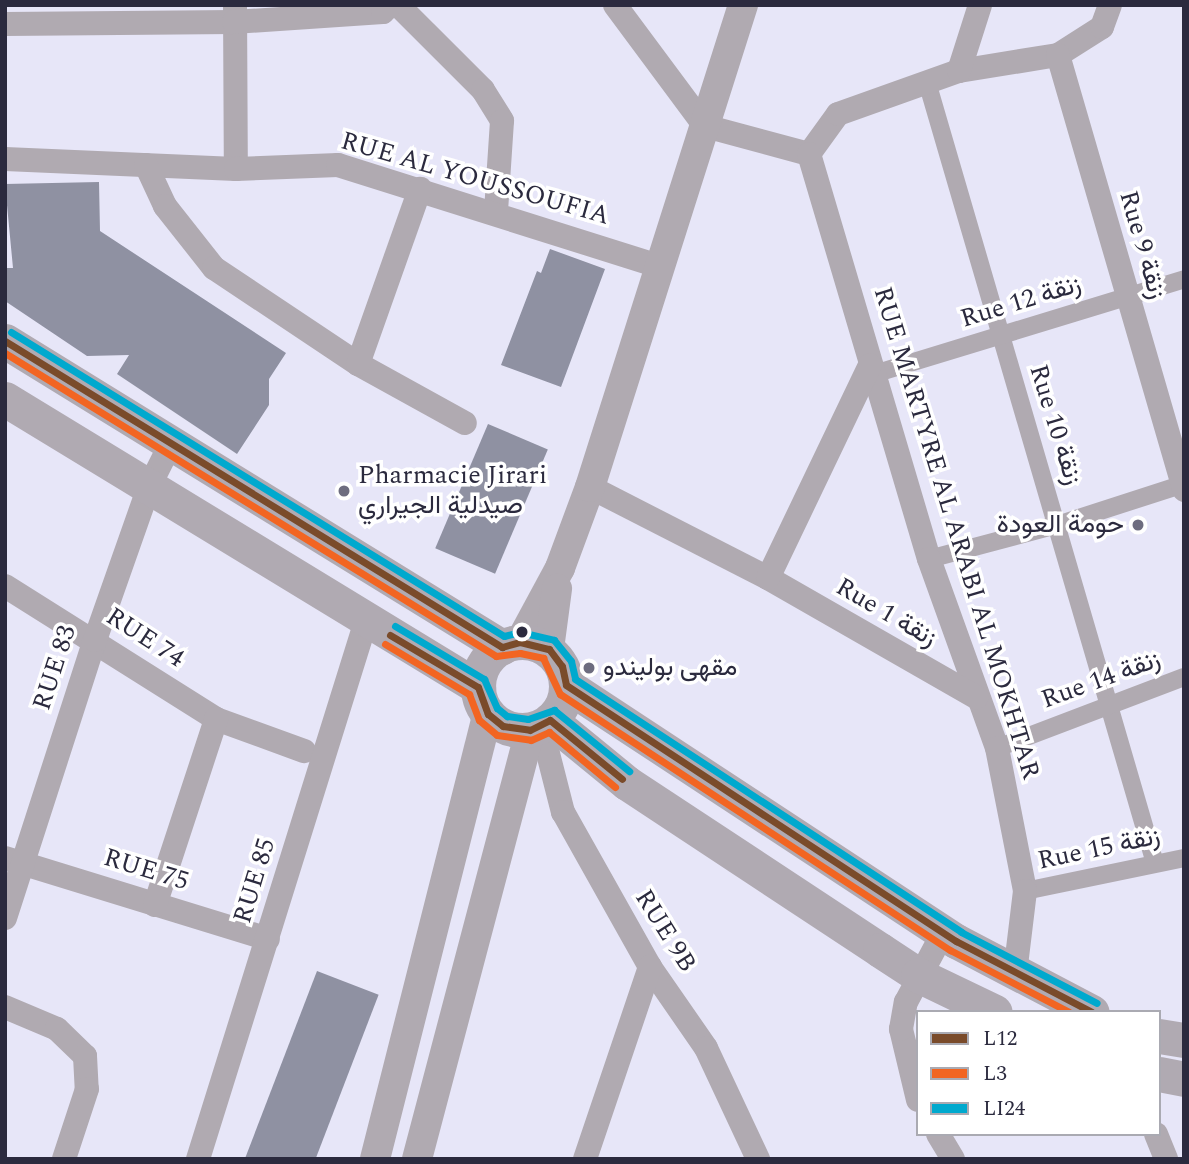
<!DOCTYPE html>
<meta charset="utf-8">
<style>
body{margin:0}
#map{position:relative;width:1189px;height:1164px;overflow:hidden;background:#e7e6f8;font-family:Spectral,Vazirmatn,serif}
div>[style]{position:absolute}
.building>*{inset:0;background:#8f91a2;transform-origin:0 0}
.pedestrian>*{height:18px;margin:-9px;padding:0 9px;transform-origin:9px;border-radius:9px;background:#b0aab1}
.minor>*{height:24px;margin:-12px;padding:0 12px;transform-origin:12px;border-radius:12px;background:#b0aab1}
.tertiary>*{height:30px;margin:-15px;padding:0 15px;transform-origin:15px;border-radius:15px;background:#b0aab1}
.secondary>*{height:35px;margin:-17.5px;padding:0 17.5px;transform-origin:17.5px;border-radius:17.5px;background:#b0aab2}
.secondary>.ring{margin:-17.5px;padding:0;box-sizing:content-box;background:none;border:35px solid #b0aab2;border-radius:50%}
.bus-1>*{height:7px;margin:-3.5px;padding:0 3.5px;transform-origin:3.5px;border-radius:3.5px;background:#7a4b2a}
.bus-2>*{height:7px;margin:-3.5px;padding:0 3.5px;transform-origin:3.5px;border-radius:3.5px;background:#f26522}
.bus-3>*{height:7px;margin:-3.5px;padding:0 3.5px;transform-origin:3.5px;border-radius:3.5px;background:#00a9ce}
.dots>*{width:19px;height:19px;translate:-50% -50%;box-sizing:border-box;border:4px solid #fff;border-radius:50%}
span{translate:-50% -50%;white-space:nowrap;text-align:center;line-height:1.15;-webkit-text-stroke:7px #fff;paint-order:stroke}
.street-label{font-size:26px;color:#2b2a3e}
.poi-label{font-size:26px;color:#2b2a3e}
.left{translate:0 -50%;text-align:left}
.right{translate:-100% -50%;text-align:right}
.frame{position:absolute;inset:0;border:7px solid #2b2a3e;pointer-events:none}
.legend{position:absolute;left:916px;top:1010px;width:245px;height:126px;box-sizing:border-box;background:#fff;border:2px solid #aaaab2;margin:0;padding:9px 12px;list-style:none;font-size:21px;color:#2b2a3e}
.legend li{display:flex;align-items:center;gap:14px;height:35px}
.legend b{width:35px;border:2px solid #aaaab2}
</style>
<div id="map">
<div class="building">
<div style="clip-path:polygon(99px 182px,100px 231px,286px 353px,269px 379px,269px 405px,237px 454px,117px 374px,129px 355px,87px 356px,5px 301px,5px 268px,13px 268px,5px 184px)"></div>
<div style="clip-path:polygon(550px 249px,605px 269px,561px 387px,501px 365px,537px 271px,541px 273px)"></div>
<div style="left:488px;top:424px;width:65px;height:135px;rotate:23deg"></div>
<div style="left:317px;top:971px;width:66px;height:202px;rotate:21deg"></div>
</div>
<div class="pedestrian">
<div style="left:927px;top:82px;width:814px;rotate:73.73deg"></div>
<div style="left:874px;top:374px;width:324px;rotate:-17deg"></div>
<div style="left:929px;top:559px;width:132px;rotate:-14.9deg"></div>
<div style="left:1057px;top:525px;width:133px;rotate:-17.9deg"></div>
<div style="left:997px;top:748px;width:200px;rotate:-20.8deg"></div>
<div style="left:1025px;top:891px;width:162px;rotate:-11.7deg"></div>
</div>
<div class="minor">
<div style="left:235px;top:5px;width:164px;rotate:89.7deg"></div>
<div style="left:398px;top:5px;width:120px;rotate:45deg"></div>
<div style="left:483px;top:90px;width:36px;rotate:58deg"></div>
<div style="left:502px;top:121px;width:91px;rotate:93.8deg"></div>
<div style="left:615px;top:5px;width:151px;rotate:53.4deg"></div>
<div style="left:705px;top:126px;width:108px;rotate:15.1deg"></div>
<div style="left:809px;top:154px;width:49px;rotate:-54.1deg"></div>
<div style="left:838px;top:114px;width:128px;rotate:-19.6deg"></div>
<div style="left:959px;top:71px;width:100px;rotate:-9.2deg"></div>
<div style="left:1058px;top:55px;width:52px;rotate:-32.5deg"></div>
<div style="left:1102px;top:27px;width:23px;rotate:-70deg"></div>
<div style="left:5px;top:24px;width:229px;rotate:-0.5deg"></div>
<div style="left:234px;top:22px;width:149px;rotate:-3.8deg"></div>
<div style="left:383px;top:12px;width:10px;rotate:-45deg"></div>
<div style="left:1058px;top:55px;width:453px;rotate:73.8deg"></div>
<div style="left:959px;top:71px;width:69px;rotate:-72.3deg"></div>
<div style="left:809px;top:154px;width:422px;rotate:73.5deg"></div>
<div style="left:929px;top:559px;width:201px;rotate:70.2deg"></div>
<div style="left:997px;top:748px;width:146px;rotate:78.9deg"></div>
<div style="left:1025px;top:891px;width:84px;rotate:96.9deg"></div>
<div style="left:5px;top:159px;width:231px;rotate:2.5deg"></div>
<div style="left:236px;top:169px;width:102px;rotate:-2.2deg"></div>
<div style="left:338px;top:165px;width:336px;rotate:17.5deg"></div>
<div style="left:146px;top:165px;width:45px;rotate:65.1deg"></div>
<div style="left:165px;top:206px;width:79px;rotate:51.7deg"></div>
<div style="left:214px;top:268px;width:173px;rotate:33.7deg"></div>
<div style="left:358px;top:364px;width:122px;rotate:28.9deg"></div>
<div style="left:358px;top:364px;width:186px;rotate:-70.5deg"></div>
<div style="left:590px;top:487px;width:200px;rotate:27.1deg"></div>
<div style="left:768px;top:578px;width:240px;rotate:29.8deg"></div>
<div style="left:768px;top:578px;width:236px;rotate:-64.4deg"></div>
<div style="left:5px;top:586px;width:249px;rotate:32.2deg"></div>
<div style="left:216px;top:719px;width:94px;rotate:20deg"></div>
<div style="left:541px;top:726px;width:89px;rotate:75.7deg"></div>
<div style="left:563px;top:812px;width:178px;rotate:60.7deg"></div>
<div style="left:650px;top:967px;width:98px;rotate:55.3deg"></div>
<div style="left:706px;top:1048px;width:123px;rotate:64.9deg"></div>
<div style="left:5px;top:858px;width:275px;rotate:17.1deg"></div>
<div style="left:155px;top:905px;width:196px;rotate:-71.8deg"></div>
<div style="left:5px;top:918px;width:292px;rotate:-72.1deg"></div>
<div style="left:95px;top:640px;width:162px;rotate:-70.6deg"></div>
<div style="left:149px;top:487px;width:51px;rotate:-63.4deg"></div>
<div style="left:5px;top:1007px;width:56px;rotate:22.9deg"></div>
<div style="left:57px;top:1029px;width:39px;rotate:44deg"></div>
<div style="left:85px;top:1056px;width:33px;rotate:87deg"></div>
<div style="left:87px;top:1089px;width:74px;rotate:108.2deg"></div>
<div style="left:918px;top:1100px;width:73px;rotate:-103.5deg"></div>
<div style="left:901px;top:1029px;width:27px;rotate:-80deg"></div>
<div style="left:906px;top:1002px;width:78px;rotate:-61.8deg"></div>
<div style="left:938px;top:1134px;width:29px;rotate:59deg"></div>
<div style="left:1156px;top:1134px;width:27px;rotate:68deg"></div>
<div style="left:198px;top:1159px;width:564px;rotate:-72.66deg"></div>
<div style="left:585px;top:1159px;width:203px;rotate:-71.3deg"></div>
</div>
<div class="tertiary">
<div style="left:520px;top:642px;width:84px;rotate:-61.6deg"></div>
<div style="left:560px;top:568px;width:86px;rotate:-69.7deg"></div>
<div style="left:590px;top:487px;width:506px;rotate:-72.39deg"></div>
<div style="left:549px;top:649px;width:61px;rotate:-82.4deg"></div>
<div style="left:375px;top:1159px;width:459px;rotate:-75.8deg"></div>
<div style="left:417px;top:1159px;width:444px;rotate:-75.2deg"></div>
</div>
<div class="secondary">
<div style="left:5px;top:341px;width:584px;rotate:31.62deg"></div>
<div style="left:5px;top:399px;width:554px;rotate:31.34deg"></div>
<div class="ring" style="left:478px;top:642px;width:53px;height:53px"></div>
<div style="left:566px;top:685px;width:467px;rotate:33.3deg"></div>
<div style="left:956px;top:941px;width:153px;rotate:27.6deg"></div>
<div style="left:550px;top:720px;width:99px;rotate:39.3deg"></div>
<div style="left:627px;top:783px;width:303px;rotate:33.4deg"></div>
<div style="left:880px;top:950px;width:45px;rotate:33.3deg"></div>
<div style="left:918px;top:975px;width:85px;rotate:25.7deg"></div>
<div style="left:1159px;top:1036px;width:25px;rotate:9deg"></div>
<div style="left:1159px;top:1074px;width:25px;rotate:11deg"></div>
</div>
<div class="bus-1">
<div style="left:5px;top:341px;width:584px;rotate:31.62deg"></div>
<div style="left:502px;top:647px;width:19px;rotate:-16deg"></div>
<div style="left:520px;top:642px;width:30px;rotate:14deg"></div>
<div style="left:549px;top:649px;width:21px;rotate:53deg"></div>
<div style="left:562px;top:666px;width:19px;rotate:78deg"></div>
<div style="left:566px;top:685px;width:467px;rotate:33.3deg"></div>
<div style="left:956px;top:941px;width:153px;rotate:27.6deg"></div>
<div style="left:390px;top:635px;width:102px;rotate:30.6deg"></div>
<div style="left:478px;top:687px;width:29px;rotate:70deg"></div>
<div style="left:488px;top:714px;width:19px;rotate:39deg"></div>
<div style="left:503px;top:726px;width:27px;rotate:8deg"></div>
<div style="left:530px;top:730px;width:22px;rotate:-27deg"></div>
<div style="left:550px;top:720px;width:93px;rotate:39.3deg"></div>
</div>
<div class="bus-2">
<div style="left:5px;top:353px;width:577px;rotate:31.68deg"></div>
<div style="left:496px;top:656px;width:24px;rotate:-7deg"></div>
<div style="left:520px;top:653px;width:24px;rotate:12deg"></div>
<div style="left:543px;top:658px;width:40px;rotate:65deg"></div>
<div style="left:560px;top:694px;width:467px;rotate:33.3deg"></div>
<div style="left:950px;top:950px;width:134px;rotate:27.5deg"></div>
<div style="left:385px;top:644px;width:98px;rotate:30.8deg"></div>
<div style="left:469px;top:694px;width:28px;rotate:69deg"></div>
<div style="left:479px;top:720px;width:23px;rotate:40deg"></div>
<div style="left:497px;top:735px;width:34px;rotate:8deg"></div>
<div style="left:531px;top:740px;width:20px;rotate:-24deg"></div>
<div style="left:549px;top:732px;width:86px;rotate:39.8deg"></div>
</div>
<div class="bus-3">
<div style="left:11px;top:332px;width:579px;rotate:31.66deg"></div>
<div style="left:504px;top:636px;width:16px;rotate:-14deg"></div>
<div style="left:520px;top:632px;width:35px;rotate:13deg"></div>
<div style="left:554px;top:640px;width:27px;rotate:51deg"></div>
<div style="left:571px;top:661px;width:18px;rotate:77deg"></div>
<div style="left:575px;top:679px;width:462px;rotate:33.2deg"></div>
<div style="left:961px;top:932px;width:153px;rotate:27.6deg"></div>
<div style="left:395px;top:626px;width:104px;rotate:30.8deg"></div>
<div style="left:484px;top:679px;width:32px;rotate:66deg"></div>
<div style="left:497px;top:708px;width:13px;rotate:39deg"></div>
<div style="left:507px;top:716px;width:21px;rotate:8deg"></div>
<div style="left:528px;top:719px;width:28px;rotate:-19deg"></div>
<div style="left:554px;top:710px;width:97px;rotate:39.1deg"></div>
</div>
<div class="dots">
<div style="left:344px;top:491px;background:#6d6c7f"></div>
<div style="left:1138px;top:525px;background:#6d6c7f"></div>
<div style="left:522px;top:632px;background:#2b2a3e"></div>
<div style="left:589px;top:668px;background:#6d6c7f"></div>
</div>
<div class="street-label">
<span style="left:475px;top:179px;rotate:16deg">RUE AL YOUSSOUFIA</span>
<span style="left:1142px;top:245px;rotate:74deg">Rue 9 زنقة</span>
<span style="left:1021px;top:302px;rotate:-17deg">Rue 12 زنقة</span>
<span style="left:1055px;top:425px;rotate:73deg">Rue 10 زنقة</span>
<span style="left:956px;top:533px;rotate:73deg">RUE MARTYRE AL ARABI AL MOKHTAR</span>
<span style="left:886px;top:613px;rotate:30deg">Rue 1 زنقة</span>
<span style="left:145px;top:638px;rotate:33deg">RUE 74</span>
<span style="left:55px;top:668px;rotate:-72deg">RUE 83</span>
<span style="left:1101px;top:680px;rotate:-20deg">Rue 14 زنقة</span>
<span style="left:1099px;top:849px;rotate:-12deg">Rue 15 زنقة</span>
<span style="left:146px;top:870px;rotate:17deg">RUE 75</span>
<span style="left:255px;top:881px;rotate:-73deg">RUE 85</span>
<span style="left:665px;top:931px;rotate:58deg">RUE 9B</span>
</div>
<div class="poi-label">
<span class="left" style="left:358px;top:491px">Pharmacie Jirari<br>صيدلية الجيراري</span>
<span class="right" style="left:1124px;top:525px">حومة العودة</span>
<span class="left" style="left:603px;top:668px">مقهى بوليندو</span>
</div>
<div class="frame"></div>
<ul class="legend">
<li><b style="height:9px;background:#7a4b2a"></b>L12</li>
<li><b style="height:9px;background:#f26522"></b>L3</li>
<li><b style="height:9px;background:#00a9ce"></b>LI24</li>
</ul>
</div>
